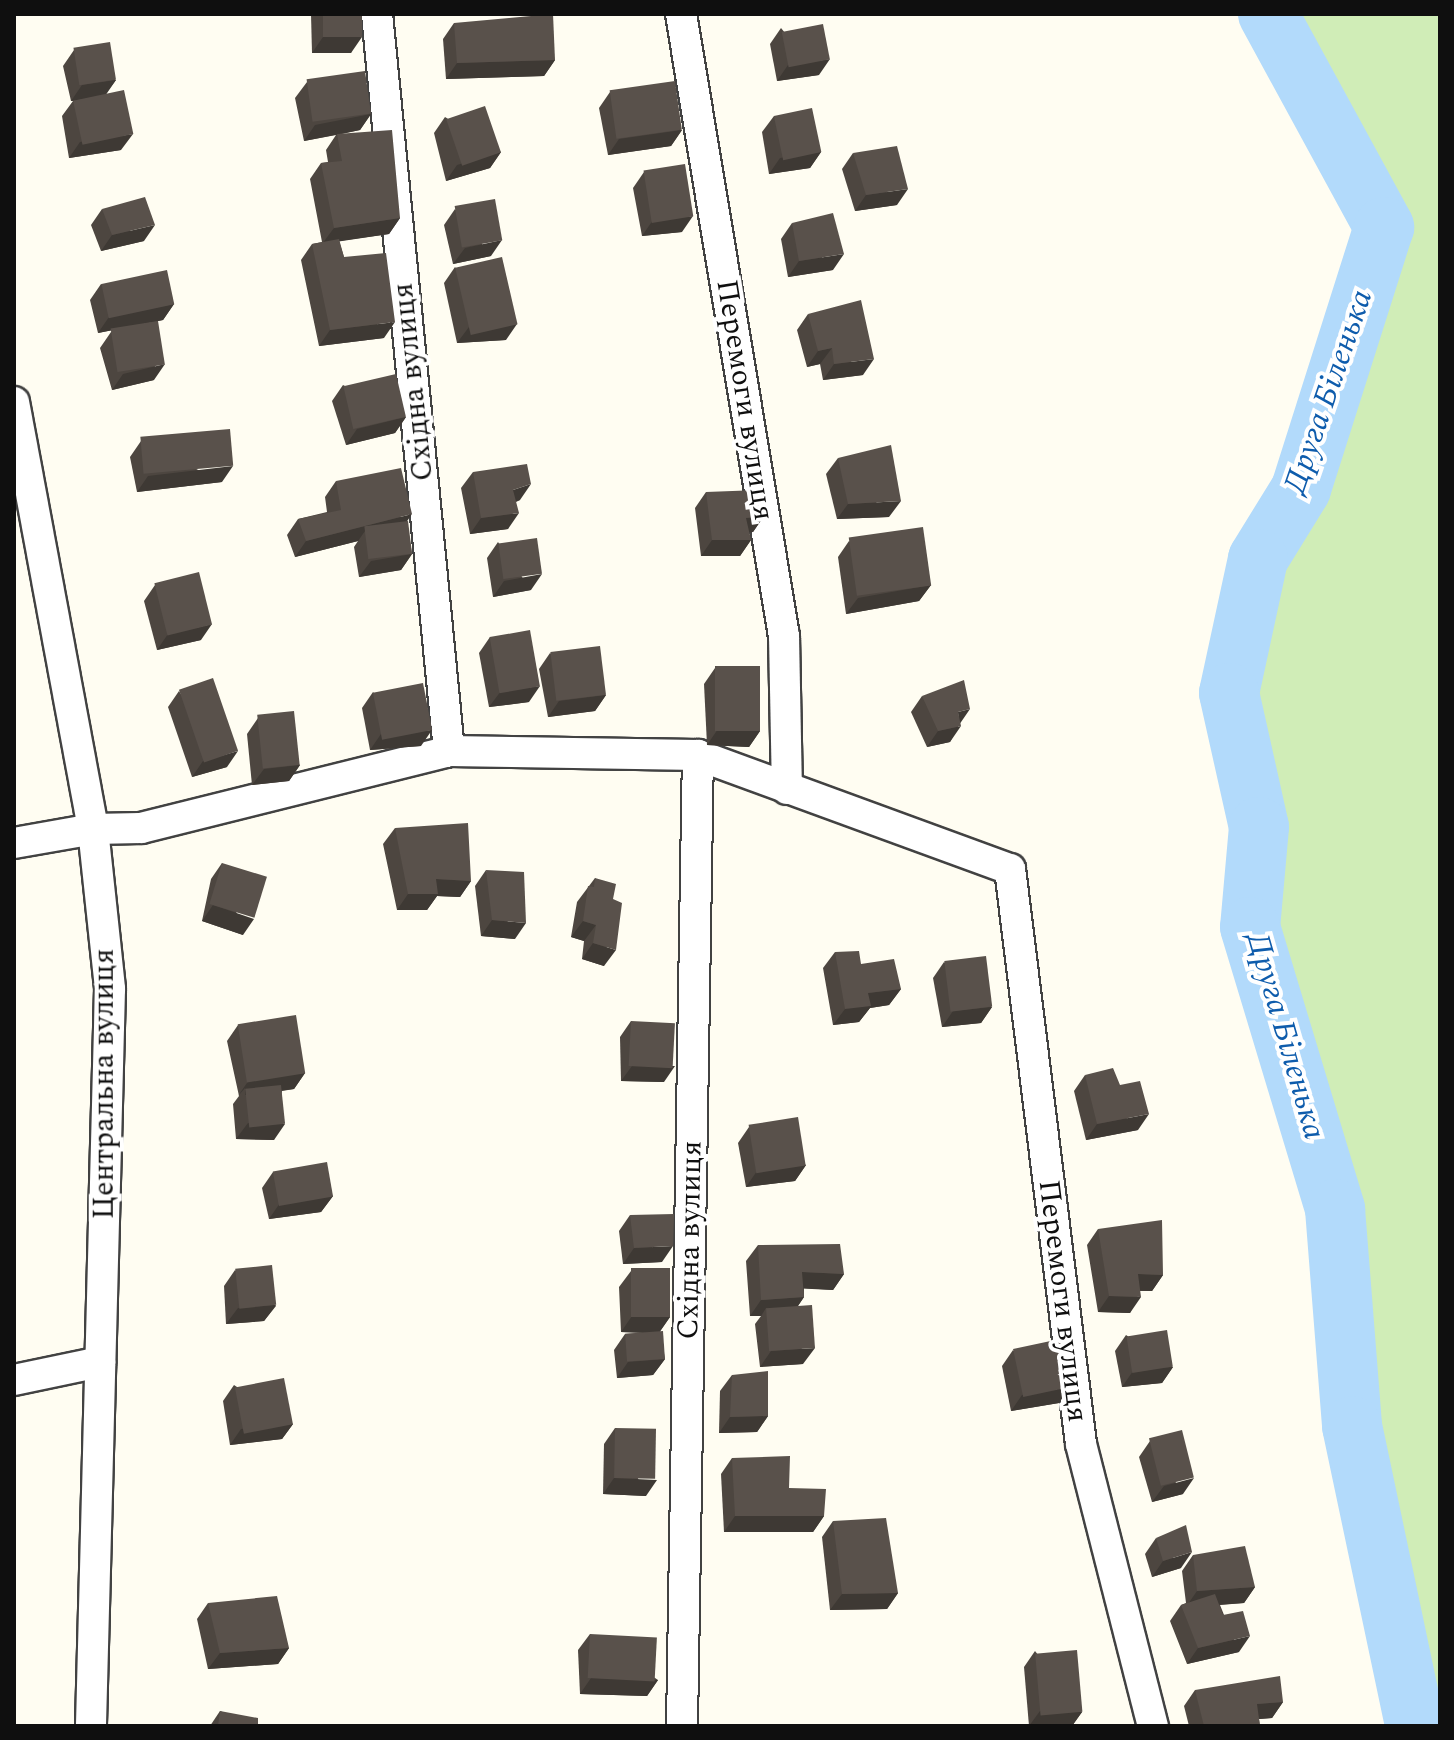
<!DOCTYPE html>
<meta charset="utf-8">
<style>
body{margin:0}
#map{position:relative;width:1454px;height:1740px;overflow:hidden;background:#fffdf2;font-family:Spectral,serif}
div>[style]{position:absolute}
.green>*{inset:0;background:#d0edb7}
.river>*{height:60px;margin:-30px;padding:0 30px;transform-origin:30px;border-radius:30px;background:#b2dafb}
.roads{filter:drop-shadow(2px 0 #424242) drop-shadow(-2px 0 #424242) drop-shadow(0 2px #424242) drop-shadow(0 -2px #424242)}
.street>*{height:30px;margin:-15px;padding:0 15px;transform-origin:15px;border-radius:15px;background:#fff}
.wall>*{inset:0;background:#4d4640}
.shaded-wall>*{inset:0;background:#3e3934}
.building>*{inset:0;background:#59514b;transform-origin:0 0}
span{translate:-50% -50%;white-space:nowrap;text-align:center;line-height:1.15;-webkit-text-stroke:8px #fff;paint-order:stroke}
.street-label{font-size:30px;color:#0f0f0f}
.water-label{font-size:32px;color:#0e5cac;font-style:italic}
.frame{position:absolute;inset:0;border:16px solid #0f0f0f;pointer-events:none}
</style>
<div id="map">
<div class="green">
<div style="clip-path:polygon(1268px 14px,1440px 14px,1440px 1726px,1415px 1726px,1352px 1426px,1335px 1209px,1250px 927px,1259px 827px,1229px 693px,1258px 559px,1301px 489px,1384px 227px)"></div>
</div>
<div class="river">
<div style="left:1268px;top:14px;width:243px;rotate:61.4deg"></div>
<div style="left:1384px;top:227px;width:275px;rotate:107.6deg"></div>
<div style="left:1301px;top:489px;width:82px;rotate:121.6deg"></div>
<div style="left:1258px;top:559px;width:137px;rotate:102.2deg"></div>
<div style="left:1229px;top:693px;width:137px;rotate:77.4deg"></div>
<div style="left:1259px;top:827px;width:100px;rotate:95.1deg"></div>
<div style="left:1250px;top:927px;width:295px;rotate:73.2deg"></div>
<div style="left:1335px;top:1209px;width:218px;rotate:85.5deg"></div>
<div style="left:1352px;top:1426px;width:307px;rotate:78.1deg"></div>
</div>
<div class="roads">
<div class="street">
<div style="left:377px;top:14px;width:741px;rotate:84.42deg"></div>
<div style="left:681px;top:14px;width:630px;rotate:80.6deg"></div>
<div style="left:784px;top:636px;width:153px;rotate:88.9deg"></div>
<div style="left:14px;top:402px;width:434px;rotate:79.5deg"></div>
<div style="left:93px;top:829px;width:161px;rotate:83.9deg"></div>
<div style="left:110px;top:989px;width:737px;rotate:91.48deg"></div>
<div style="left:14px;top:843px;width:80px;rotate:-10deg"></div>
<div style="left:93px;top:829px;width:48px;rotate:-1.2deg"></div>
<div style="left:141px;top:828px;width:317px;rotate:-14deg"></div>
<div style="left:449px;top:751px;width:249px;rotate:0.9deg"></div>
<div style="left:698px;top:755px;width:332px;rotate:20.1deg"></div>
<div style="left:1010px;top:869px;width:579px;rotate:82.96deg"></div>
<div style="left:1081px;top:1444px;width:291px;rotate:75.7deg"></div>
<div style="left:14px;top:1380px;width:88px;rotate:-11.8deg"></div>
<div style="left:682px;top:1726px;width:971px;rotate:-89.06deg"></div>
</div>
</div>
<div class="wall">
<div style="clip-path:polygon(311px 14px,362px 14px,351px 53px,312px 53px)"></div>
<div style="clip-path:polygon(454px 23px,555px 60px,544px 76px,446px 79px,443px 39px)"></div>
<div style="clip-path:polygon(781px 28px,819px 75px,777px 81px,770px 44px)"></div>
<div style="clip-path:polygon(74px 50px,116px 80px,106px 93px,121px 150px,69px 158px,62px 116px,73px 101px,71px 101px,63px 66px)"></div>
<div style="clip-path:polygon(307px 82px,371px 114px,360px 130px,342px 134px,400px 218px,389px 234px,339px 241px,344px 257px,384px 338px,319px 346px,301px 260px,312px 244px,322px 242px,310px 179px,321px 163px,328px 162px,326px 150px,336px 135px,304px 141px,295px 98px)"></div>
<div style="clip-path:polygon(610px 92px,682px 130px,671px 146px,608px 155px,599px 108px)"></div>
<div style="clip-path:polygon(774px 116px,821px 152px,810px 168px,769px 174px,762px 132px)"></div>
<div style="clip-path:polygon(445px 117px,501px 152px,490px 168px,446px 181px,434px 133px)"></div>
<div style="clip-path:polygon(853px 153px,897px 205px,855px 211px,842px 169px)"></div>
<div style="clip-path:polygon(644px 172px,682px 232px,642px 236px,633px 188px)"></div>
<div style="clip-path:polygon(102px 209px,144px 241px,101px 251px,91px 225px)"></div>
<div style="clip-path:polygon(455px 209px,491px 256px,453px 264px,444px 225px)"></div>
<div style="clip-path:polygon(792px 223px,833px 270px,788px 277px,781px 239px)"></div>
<div style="clip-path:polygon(455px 267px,506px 340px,457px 343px,444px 283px)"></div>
<div style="clip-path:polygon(101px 284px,174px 304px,163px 320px,158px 321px,154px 380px,112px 390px,100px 348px,111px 332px,153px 322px,98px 333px,90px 300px)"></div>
<div style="clip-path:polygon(808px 314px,863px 375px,823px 380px,820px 364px,807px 367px,797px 330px)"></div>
<div style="clip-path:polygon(343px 385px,406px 417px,395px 433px,346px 445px,332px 401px)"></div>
<div style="clip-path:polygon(141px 441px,222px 482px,137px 492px,130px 457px)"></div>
<div style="clip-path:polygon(838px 458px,889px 517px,837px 519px,826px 474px)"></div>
<div style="clip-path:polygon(473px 472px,520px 500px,516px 502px,508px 529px,470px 534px,461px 488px)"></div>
<div style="clip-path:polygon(336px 481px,407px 521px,412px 554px,401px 570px,359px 577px,354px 547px,358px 541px,295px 557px,287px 535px,298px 519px,327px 512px,325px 497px)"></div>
<div style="clip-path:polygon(706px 492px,764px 516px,753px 532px,749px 532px,751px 540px,740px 556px,701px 556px,695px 508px)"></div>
<div style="clip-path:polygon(849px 541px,931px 585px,919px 601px,846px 614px,838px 557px)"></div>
<div style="clip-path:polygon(498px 542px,531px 590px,493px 597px,487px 558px)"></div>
<div style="clip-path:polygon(155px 585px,201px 640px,157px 650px,144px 601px)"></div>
<div style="clip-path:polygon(490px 637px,529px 702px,489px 707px,479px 653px)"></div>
<div style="clip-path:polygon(550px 653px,606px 695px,595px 711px,548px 717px,539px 669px)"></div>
<div style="clip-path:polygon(715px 668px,760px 731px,749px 747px,707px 745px,704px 684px)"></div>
<div style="clip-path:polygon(179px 691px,227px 767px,192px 777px,168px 707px)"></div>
<div style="clip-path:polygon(373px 692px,421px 746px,370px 750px,362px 708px)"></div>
<div style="clip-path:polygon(922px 696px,960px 723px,950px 742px,927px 747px,911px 712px)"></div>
<div style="clip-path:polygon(258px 718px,300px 765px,289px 781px,252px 785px,247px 734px)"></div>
<div style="clip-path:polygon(395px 828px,471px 881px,460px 897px,437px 896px,427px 910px,397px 910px,383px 844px)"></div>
<div style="clip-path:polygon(222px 863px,243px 935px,202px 921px,211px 879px)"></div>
<div style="clip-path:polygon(486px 870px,515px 939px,481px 936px,475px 886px)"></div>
<div style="clip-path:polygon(595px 878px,613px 899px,604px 966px,582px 959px,584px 941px,571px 937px,577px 902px)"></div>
<div style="clip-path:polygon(835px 952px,861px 964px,901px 989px,889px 1005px,870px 1008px,859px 1022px,833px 1025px,823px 968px)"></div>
<div style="clip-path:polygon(944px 962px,992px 1007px,981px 1023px,942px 1027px,933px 978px)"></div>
<div style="clip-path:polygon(631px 1021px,664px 1082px,621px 1081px,620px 1037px)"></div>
<div style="clip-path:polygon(238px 1025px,305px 1073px,294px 1089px,282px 1091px,274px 1140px,236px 1139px,233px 1104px,239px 1096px,227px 1041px)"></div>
<div style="clip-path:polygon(1085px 1075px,1138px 1130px,1086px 1140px,1074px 1091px)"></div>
<div style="clip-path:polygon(749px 1127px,806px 1165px,795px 1181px,746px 1187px,738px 1143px)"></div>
<div style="clip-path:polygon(273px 1172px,333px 1196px,321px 1212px,269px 1219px,262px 1188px)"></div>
<div style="clip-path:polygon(630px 1215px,662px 1262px,623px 1264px,619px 1231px)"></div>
<div style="clip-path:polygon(1098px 1229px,1163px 1275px,1152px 1291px,1140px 1291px,1130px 1313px,1098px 1312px,1087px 1245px)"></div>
<div style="clip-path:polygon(758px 1245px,844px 1274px,833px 1290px,804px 1288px,804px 1297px,798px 1306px,803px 1364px,760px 1367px,755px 1324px,761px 1316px,750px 1316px,746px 1261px)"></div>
<div style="clip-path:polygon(235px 1270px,276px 1306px,264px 1321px,226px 1324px,224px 1286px)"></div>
<div style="clip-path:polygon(631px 1271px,670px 1317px,660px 1331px,665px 1359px,653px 1375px,617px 1378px,614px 1350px,625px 1334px,643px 1333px,621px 1332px,619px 1287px)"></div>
<div style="clip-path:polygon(1126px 1335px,1173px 1367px,1162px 1383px,1122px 1387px,1115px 1351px)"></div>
<div style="clip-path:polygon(1013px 1350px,1059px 1403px,1011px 1411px,1002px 1366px)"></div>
<div style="clip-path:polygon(732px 1375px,768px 1416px,757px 1432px,719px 1433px,720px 1391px)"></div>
<div style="clip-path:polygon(234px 1385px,293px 1424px,282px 1439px,230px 1445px,223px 1401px)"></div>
<div style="clip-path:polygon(615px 1428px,646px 1496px,603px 1494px,604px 1444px)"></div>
<div style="clip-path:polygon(1150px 1441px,1183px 1494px,1152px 1502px,1139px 1457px)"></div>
<div style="clip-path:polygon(732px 1458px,789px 1488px,824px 1516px,813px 1532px,724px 1532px,721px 1474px)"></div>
<div style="clip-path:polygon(833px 1521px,898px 1593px,887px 1609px,830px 1610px,822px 1537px)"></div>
<div style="clip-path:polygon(1156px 1538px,1181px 1568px,1152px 1577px,1145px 1554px)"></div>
<div style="clip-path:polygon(1193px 1555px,1255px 1587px,1244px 1603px,1220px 1605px,1239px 1652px,1187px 1664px,1170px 1621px,1181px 1605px,1186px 1603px,1182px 1571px)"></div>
<div style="clip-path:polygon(208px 1603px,289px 1648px,278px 1664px,208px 1669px,197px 1619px)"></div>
<div style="clip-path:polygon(590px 1634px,658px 1680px,647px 1696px,580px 1694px,578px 1650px)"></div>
<div style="clip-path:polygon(1035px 1651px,1082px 1712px,1072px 1726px,1029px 1726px,1024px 1667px)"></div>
<div style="clip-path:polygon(1195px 1690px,1283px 1702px,1272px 1718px,1259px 1719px,1260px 1726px,1189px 1726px,1184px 1706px)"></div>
<div style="clip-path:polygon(220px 1711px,258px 1726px,210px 1726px)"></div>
</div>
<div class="shaded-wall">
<div style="clip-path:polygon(323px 37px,362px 37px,351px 53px,312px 53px)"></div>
<div style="clip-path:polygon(830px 59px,819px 75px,777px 81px,788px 65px)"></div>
<div style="clip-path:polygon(555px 60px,544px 76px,446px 79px,457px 63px)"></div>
<div style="clip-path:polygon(116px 80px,105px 96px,71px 101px,82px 85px)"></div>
<div style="clip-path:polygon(371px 114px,360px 130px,304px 141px,315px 125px)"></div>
<div style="clip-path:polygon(682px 130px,671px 146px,608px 155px,619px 139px)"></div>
<div style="clip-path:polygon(133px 134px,121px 150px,69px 158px,80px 142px)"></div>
<div style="clip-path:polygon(501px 152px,490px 168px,446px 181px,457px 165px)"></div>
<div style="clip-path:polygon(821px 152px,810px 168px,769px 174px,780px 158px)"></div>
<div style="clip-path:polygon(908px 189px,897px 205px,855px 211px,866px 195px)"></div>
<div style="clip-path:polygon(693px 216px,682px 232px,642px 236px,653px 220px)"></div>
<div style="clip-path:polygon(400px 218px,389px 234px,322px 244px,334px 228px)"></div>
<div style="clip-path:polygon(155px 225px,144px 241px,101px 251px,112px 235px)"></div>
<div style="clip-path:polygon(502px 240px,491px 256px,453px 264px,465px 248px)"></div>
<div style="clip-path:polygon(844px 254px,833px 270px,788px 277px,799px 261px)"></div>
<div style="clip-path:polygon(174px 304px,163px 320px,98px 333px,109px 317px)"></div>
<div style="clip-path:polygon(395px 322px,384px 338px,319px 346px,330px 330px)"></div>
<div style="clip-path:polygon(517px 324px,506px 340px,457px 343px,469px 327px)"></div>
<div style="clip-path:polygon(832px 348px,820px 364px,807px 367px,818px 351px)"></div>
<div style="clip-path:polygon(874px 359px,863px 375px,823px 380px,834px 364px)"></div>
<div style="clip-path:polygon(165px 364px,154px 380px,112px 390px,123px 374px)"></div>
<div style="clip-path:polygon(406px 417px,395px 433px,346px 445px,357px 429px)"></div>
<div style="clip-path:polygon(233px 466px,222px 482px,137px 492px,148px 476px)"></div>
<div style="clip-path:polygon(531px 484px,520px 500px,502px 506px,513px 490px)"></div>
<div style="clip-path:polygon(901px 501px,889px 517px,837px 519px,848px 504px)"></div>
<div style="clip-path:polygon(519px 513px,508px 529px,470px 534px,481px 518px)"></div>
<div style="clip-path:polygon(412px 514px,401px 530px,365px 531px,358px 541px,295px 557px,306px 541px)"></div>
<div style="clip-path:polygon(764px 516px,753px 532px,735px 534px,746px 518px)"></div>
<div style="clip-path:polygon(712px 540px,751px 540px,740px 556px,701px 556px)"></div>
<div style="clip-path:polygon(412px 554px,401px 570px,359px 577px,371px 561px)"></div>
<div style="clip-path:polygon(542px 574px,531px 590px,493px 597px,504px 581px)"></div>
<div style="clip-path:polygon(931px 585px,919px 601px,846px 614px,858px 598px)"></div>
<div style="clip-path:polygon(212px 624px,201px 640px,157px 650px,168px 634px)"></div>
<div style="clip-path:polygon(540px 686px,529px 702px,489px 707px,501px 691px)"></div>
<div style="clip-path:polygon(606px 695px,595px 711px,548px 717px,559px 701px)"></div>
<div style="clip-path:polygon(970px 709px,959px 725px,958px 712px)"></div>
<div style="clip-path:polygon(961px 726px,950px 742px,927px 747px,938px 731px)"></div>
<div style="clip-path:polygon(718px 729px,760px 731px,749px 747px,707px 745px)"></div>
<div style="clip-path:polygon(432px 730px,421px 746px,370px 750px,381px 734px)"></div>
<div style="clip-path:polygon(238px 751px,227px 767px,192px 777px,203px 761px)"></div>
<div style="clip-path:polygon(300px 765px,289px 781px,252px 785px,264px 769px)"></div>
<div style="clip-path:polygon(436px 879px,471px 881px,460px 897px,437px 896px,427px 910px,397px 910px,408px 894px)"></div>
<div style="clip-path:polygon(213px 905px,254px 919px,243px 935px,202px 921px)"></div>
<div style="clip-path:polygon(492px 920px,526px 923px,515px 939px,481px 936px)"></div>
<div style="clip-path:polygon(583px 921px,596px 925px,584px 941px,571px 937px)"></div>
<div style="clip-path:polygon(593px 943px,616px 950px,604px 966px,582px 959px)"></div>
<div style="clip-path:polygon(901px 989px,889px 1005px,870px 1008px,859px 1022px,833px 1025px,845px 1009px,868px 993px)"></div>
<div style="clip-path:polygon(992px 1007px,981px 1023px,942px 1027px,953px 1011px)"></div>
<div style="clip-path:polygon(632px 1066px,675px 1066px,664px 1082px,621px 1081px)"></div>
<div style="clip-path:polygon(305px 1073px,294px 1089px,245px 1095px,245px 1088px,238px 1096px,249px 1080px)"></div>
<div style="clip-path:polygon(1149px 1114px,1138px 1130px,1086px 1140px,1097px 1124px)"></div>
<div style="clip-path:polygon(248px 1123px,285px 1124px,274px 1140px,236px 1139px)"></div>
<div style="clip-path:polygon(806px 1165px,795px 1181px,746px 1187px,757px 1171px)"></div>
<div style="clip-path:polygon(333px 1196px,321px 1212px,269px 1219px,280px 1203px)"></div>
<div style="clip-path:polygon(673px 1246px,662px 1262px,623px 1264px,634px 1248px)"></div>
<div style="clip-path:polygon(802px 1272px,844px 1274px,833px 1290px,791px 1288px)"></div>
<div style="clip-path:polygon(1138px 1274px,1163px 1275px,1152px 1291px,1127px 1290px)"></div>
<div style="clip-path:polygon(1109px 1296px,1141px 1297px,1130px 1313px,1098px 1312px)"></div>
<div style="clip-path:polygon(804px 1297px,793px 1313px,766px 1308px,761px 1316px,750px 1316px,761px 1300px)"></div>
<div style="clip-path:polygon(276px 1305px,264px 1321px,226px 1324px,238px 1308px)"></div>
<div style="clip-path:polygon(632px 1316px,670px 1317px,659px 1333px,621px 1332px)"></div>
<div style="clip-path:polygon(815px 1348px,803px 1364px,760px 1367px,771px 1351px)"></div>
<div style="clip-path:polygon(665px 1359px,653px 1375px,617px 1378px,628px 1362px)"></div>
<div style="clip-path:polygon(1173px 1367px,1162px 1383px,1122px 1387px,1133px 1371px)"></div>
<div style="clip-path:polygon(1070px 1387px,1059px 1403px,1011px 1411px,1022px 1395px)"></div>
<div style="clip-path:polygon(768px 1416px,757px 1432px,719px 1433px,730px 1417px)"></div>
<div style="clip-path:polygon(293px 1424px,282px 1439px,230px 1445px,241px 1429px)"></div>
<div style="clip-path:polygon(614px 1478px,657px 1480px,646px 1496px,603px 1494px)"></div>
<div style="clip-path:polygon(1194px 1478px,1183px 1494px,1152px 1502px,1164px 1486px)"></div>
<div style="clip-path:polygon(735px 1516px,824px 1516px,813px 1532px,724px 1532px)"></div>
<div style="clip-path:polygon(1192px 1552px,1181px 1568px,1152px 1577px,1163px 1561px)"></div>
<div style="clip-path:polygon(1255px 1587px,1244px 1603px,1186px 1607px,1197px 1591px)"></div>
<div style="clip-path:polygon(898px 1593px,887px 1609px,830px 1610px,842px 1594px)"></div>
<div style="clip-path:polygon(1250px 1636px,1239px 1652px,1187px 1664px,1198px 1648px)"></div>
<div style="clip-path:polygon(289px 1648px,278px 1664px,208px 1669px,220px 1653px)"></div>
<div style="clip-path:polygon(591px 1678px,658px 1680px,647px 1696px,580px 1694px)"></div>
<div style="clip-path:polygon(1283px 1702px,1272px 1718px,1246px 1720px,1257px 1704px)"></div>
<div style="clip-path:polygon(1040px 1711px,1082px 1712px,1072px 1726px,1029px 1726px)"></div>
</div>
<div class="building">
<div style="left:323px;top:14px;width:39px;height:23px"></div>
<div style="clip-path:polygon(553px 14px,555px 60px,457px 63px,454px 23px)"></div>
<div style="left:823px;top:24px;width:36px;height:42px;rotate:79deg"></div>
<div style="left:110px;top:42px;width:38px;height:37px;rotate:81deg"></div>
<div style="left:365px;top:71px;width:43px;height:59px;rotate:82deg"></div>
<div style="left:675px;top:81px;width:49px;height:66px;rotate:82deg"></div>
<div style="left:124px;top:90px;width:45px;height:52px;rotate:78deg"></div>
<div style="left:485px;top:106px;width:49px;height:41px;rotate:71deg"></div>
<div style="left:812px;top:108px;width:45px;height:39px;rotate:78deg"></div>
<div style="clip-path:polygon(392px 130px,400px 218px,334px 228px,321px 163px,342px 161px,337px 134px)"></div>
<div style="clip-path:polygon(897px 146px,908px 189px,866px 195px,853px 153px)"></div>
<div style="left:685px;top:164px;width:53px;height:42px;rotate:81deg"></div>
<div style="clip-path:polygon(145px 197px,155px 225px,112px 235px,102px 209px)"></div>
<div style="left:495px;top:199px;width:42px;height:41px;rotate:80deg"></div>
<div style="clip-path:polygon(833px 213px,844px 254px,799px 261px,792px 223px)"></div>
<div style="clip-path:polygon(339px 239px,344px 257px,386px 253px,395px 322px,330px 330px,312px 244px)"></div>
<div style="left:502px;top:257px;width:69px;height:48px;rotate:77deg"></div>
<div style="left:167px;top:270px;width:35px;height:67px;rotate:78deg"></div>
<div style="clip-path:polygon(861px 300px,874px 359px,834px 364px,832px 348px,818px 351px,808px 314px)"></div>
<div style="left:158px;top:321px;width:44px;height:48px;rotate:81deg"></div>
<div style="left:396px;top:374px;width:44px;height:54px;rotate:77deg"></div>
<div style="left:230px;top:429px;width:37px;height:90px;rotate:85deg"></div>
<div style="clip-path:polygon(891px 445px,901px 501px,848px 504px,838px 458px)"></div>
<div style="clip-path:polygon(527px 464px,531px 484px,513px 490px,519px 513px,481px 518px,473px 472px)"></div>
<div style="clip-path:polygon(401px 468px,412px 514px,306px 541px,298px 519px,341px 510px,336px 481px)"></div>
<div style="clip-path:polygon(759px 490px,764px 516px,746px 518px,751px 540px,712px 540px,706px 492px)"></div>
<div style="left:408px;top:521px;width:33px;height:44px;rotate:83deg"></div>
<div style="left:923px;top:527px;width:59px;height:75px;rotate:82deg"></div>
<div style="left:537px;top:538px;width:36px;height:39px;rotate:82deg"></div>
<div style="left:199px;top:572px;width:54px;height:46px;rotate:76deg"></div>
<div style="left:530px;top:630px;width:57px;height:41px;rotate:80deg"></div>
<div style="left:600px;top:646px;width:49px;height:50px;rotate:83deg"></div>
<div style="left:760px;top:666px;width:65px;height:45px;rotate:90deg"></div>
<div style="left:213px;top:678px;width:77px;height:36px;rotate:71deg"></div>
<div style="clip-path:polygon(964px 680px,970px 709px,958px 712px,961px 726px,938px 731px,922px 696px)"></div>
<div style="left:423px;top:683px;width:48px;height:51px;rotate:79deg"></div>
<div style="left:294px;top:711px;width:54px;height:37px;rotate:84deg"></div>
<div style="clip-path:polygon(468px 823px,471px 881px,436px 879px,438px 894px,408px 894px,395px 828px)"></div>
<div style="left:222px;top:863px;width:47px;height:43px;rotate:17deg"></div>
<div style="clip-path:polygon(486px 870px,524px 872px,526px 923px,492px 920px)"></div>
<div style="clip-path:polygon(595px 878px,616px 884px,613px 899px,622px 903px,616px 950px,593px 943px,596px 925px,583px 921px,588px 886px,594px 887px)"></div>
<div style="clip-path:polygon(859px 951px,861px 964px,894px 959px,901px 989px,868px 993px,871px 1006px,845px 1009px,835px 952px)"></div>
<div style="left:986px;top:956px;width:51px;height:42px;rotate:83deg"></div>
<div style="left:296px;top:1015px;width:59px;height:59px;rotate:81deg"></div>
<div style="left:631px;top:1021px;width:44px;height:45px;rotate:3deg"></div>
<div style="clip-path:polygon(1113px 1068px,1120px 1085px,1140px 1081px,1149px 1114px,1097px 1124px,1085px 1075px)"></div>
<div style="left:281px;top:1085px;width:39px;height:36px;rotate:84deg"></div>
<div style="left:798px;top:1117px;width:49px;height:50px;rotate:81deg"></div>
<div style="left:327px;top:1162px;width:35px;height:55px;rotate:80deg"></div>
<div style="clip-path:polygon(674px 1214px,673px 1246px,634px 1248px,630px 1215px)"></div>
<div style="clip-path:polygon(1162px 1220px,1163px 1275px,1138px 1274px,1141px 1297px,1109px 1296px,1098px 1229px)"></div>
<div style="clip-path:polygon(840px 1244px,844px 1274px,802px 1272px,804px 1297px,761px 1300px,758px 1245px)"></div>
<div style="left:272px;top:1265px;width:40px;height:37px;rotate:84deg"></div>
<div style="left:670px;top:1268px;width:49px;height:39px;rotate:90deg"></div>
<div style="left:812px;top:1305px;width:43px;height:46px;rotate:86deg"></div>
<div style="left:1167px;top:1330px;width:37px;height:41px;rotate:81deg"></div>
<div style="left:663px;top:1331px;width:28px;height:38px;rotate:86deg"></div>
<div style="left:1060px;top:1339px;width:49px;height:48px;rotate:78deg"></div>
<div style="clip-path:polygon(768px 1371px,768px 1416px,730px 1417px,732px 1375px)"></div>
<div style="left:284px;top:1378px;width:47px;height:50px;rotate:79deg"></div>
<div style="left:615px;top:1428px;width:41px;height:50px;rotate:1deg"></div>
<div style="left:1182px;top:1430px;width:49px;height:34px;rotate:76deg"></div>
<div style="clip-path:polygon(790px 1456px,789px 1488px,826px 1489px,824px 1516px,735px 1516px,732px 1458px)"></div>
<div style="clip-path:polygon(886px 1518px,898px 1593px,842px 1594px,833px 1521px)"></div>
<div style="clip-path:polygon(1186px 1525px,1192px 1552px,1163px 1561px,1156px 1538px)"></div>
<div style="clip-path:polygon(1245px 1546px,1255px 1587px,1197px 1591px,1193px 1555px)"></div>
<div style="clip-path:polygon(1215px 1594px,1223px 1615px,1243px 1611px,1250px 1636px,1198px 1648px,1181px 1605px)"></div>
<div style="clip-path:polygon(277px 1596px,289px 1648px,220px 1653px,208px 1603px)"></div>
<div style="left:590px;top:1634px;width:67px;height:44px;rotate:3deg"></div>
<div style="left:1077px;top:1650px;width:62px;height:42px;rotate:85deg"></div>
<div style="clip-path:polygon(1280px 1676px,1283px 1702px,1257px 1704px,1260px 1726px,1204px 1726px,1195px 1690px)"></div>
<div style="clip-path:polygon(220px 1711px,258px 1718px,258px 1726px,218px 1726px)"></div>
</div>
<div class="street-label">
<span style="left:413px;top:382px;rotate:-96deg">Східна вулиця</span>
<span style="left:745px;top:400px;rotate:81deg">Перемоги вулиця</span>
<span style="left:104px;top:1084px;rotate:-90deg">Центральна вулиця</span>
<span style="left:690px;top:1240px;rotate:-89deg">Східна вулиця</span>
<span style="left:1063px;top:1301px;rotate:83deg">Перемоги вулиця</span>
</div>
<div class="water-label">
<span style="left:1329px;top:392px;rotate:-71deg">Друга Біленька</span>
<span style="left:1285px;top:1036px;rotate:74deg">Друга Біленька</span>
</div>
<div class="frame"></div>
</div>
